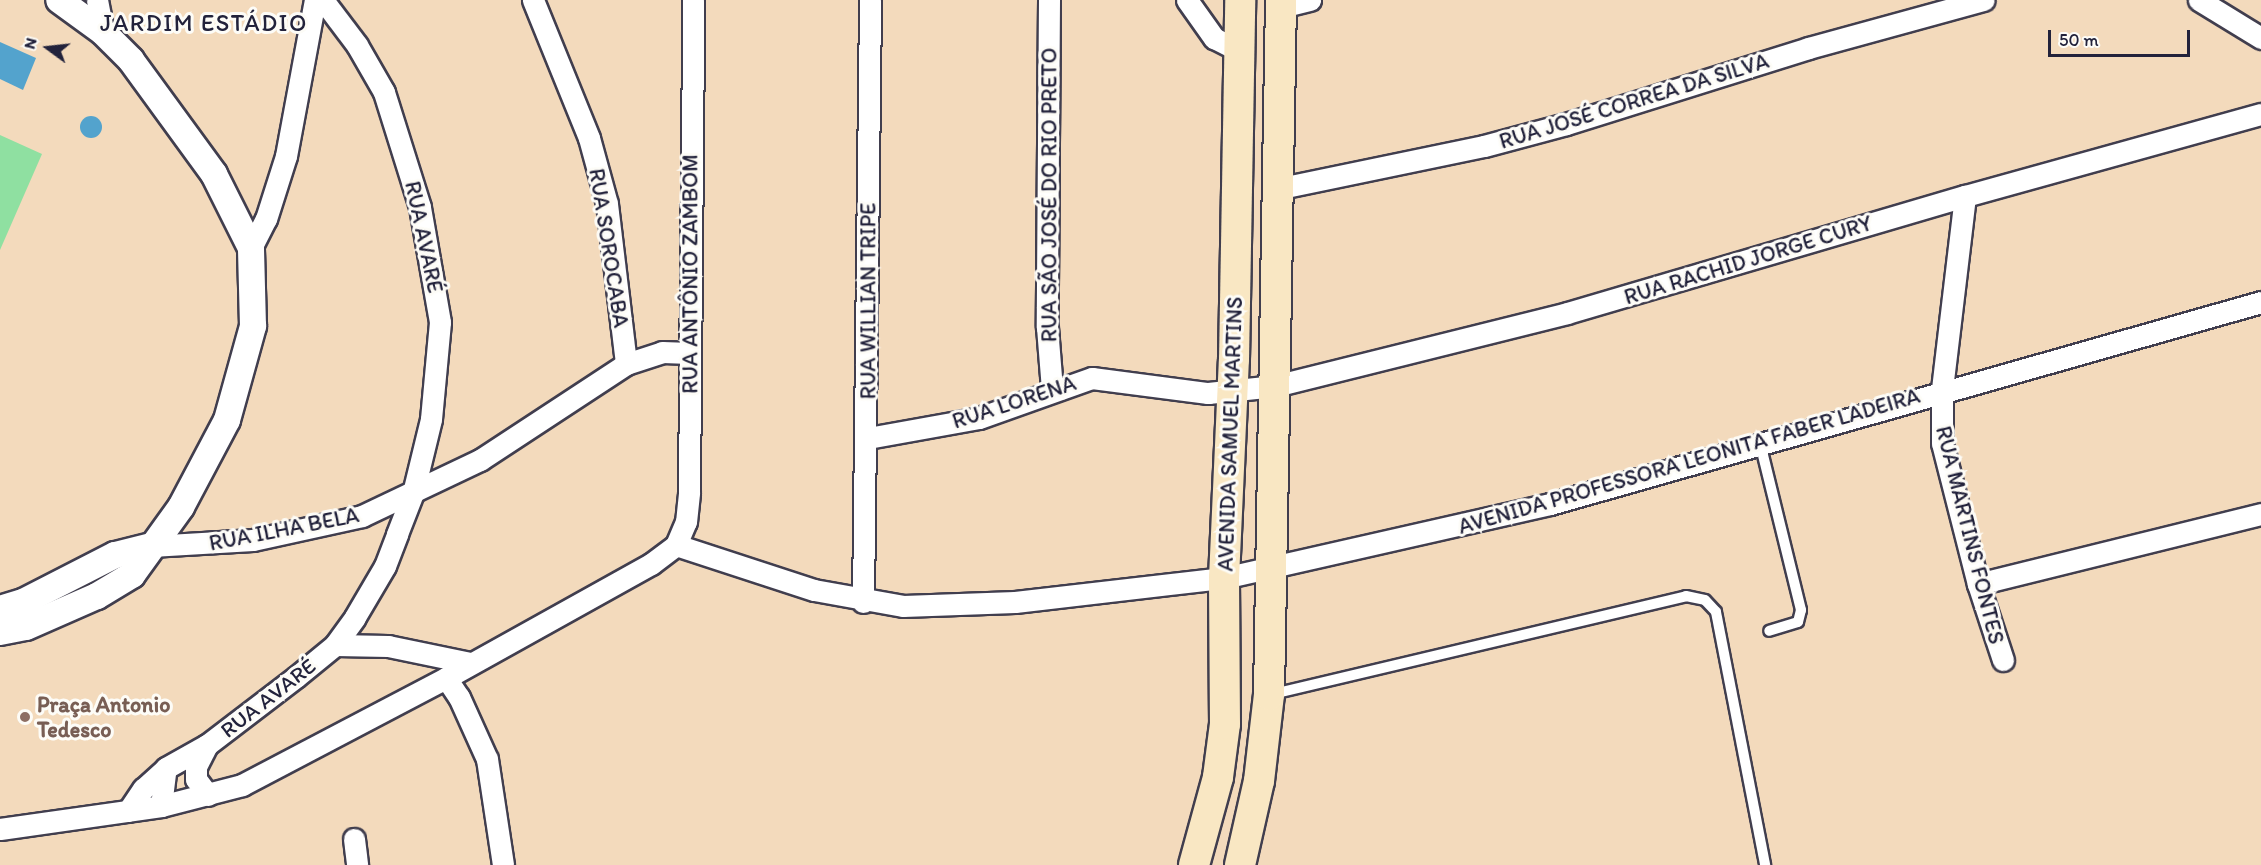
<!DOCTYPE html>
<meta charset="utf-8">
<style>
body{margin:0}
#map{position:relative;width:2261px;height:865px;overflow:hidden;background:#f3dabc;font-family:Itim,sans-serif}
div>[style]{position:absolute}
.green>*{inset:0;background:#8fe0a1}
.water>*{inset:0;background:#53a3cd}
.round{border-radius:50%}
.roads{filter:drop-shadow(2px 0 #413e4e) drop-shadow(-2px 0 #413e4e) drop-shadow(0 2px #413e4e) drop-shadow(0 -2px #413e4e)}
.service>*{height:10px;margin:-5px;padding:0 5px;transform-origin:5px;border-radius:5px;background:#fff}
.minor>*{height:21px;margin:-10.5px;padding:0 10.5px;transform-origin:10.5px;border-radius:10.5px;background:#fff}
.tertiary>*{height:26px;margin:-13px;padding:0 13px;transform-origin:13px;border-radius:13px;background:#fff}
.secondary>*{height:30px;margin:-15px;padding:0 15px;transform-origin:15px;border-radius:15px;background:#f9e7c3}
.dots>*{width:16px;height:16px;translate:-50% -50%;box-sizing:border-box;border:3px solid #fdfcf7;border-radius:50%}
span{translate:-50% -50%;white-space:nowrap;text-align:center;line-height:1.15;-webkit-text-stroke:6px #fdfcf7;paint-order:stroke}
.street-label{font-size:22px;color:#22223b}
.education-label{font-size:22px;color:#785e54;font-weight:700}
.left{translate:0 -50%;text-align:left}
.neighbourhood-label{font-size:24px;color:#22223b;letter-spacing:1.5px}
.north{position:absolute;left:18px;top:18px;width:60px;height:60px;-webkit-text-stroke:4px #fdfcf7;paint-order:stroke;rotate:285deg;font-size:16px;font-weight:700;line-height:24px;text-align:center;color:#22223b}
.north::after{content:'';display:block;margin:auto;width:21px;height:27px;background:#22223b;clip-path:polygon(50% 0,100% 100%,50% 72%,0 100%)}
.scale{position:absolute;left:2048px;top:30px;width:142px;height:27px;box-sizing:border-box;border:3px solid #22223b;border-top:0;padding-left:8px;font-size:18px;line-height:21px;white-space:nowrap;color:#22223b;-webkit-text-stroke:4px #fdfcf7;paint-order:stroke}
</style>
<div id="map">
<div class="green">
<div style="clip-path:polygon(0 135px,42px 154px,0 250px)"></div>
</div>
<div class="water">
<div style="clip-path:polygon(0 42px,36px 58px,23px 90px,0 79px)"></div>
<div class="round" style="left:80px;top:116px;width:22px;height:22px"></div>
</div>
<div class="roads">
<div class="service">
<div style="left:1760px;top:443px;width:172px;rotate:76.2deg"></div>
<div style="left:1801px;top:610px;width:12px;rotate:104deg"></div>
<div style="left:1798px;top:622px;width:30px;rotate:163deg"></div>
<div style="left:1273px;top:694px;width:424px;rotate:-13.3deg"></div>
<div style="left:1686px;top:596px;width:19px;rotate:12deg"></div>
<div style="left:1705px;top:600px;width:16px;rotate:47deg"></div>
<div style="left:1716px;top:612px;width:258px;rotate:79deg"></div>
</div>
<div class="minor">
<div style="left:97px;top:0;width:33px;rotate:79deg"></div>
<div style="left:533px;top:0;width:149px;rotate:67.9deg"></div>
<div style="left:589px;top:138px;width:68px;rotate:74.7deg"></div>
<div style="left:607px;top:204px;width:161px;rotate:83.2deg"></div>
<div style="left:1049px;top:0;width:327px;rotate:90.4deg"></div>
<div style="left:1047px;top:327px;width:62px;rotate:85.4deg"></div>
<div style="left:1187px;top:0;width:47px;rotate:54.6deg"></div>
<div style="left:1214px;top:38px;width:27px;rotate:27deg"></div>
<div style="left:2199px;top:0;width:73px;rotate:31.5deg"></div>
<div style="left:1281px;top:7px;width:30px;rotate:-14deg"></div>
<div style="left:1281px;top:188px;width:207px;rotate:-11.7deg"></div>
<div style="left:1484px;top:146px;width:85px;rotate:-15deg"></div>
<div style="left:1566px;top:124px;width:254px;rotate:-17.4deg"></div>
<div style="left:1808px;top:48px;width:182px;rotate:-15.3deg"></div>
<div style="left:1965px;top:196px;width:195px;rotate:96.8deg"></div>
<div style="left:1942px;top:390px;width:53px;rotate:90deg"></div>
<div style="left:1942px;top:443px;width:146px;rotate:75.7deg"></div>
<div style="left:1978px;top:584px;width:80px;rotate:71.8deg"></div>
<div style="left:251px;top:248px;width:33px;rotate:-63deg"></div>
<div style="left:266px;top:219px;width:66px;rotate:-72.4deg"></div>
<div style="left:286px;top:156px;width:159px;rotate:-79.5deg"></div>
<div style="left:868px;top:438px;width:113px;rotate:-10.2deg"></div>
<div style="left:979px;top:418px;width:120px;rotate:-19.5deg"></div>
<div style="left:1092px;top:378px;width:117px;rotate:7.4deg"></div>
<div style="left:1208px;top:393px;width:67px;rotate:-6deg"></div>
<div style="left:1275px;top:386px;width:301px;rotate:-14deg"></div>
<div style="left:1567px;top:313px;width:415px;rotate:-16.4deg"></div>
<div style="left:1965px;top:196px;width:307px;rotate:-15.5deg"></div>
<div style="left:676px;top:545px;width:145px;rotate:18.1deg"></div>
<div style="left:814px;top:590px;width:90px;rotate:10.2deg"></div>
<div style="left:903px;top:606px;width:112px;rotate:-2deg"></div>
<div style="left:1015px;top:602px;width:210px;rotate:-6.6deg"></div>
<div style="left:1224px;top:578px;width:334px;rotate:-12.8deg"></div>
<div style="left:1550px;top:504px;width:739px;rotate:-15.86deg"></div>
<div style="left:151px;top:546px;width:102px;rotate:-3.4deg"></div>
<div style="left:253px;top:540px;width:112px;rotate:-12.4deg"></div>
<div style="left:362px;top:516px;width:131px;rotate:-25.4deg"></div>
<div style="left:480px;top:460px;width:175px;rotate:-33.3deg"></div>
<div style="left:626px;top:364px;width:38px;rotate:-18deg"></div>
<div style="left:662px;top:352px;width:28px;rotate:2deg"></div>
<div style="left:1978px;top:584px;width:292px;rotate:-13.9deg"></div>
<div style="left:863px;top:602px;width:602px;rotate:-89.33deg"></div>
<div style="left:335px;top:645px;width:53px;rotate:1.1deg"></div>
<div style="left:388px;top:646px;width:84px;rotate:11.7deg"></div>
<div style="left:446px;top:678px;width:23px;rotate:56deg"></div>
<div style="left:459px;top:697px;width:68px;rotate:65.7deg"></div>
<div style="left:487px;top:759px;width:107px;rotate:81.4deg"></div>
<div style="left:207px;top:745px;width:25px;rotate:117deg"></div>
<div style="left:196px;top:767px;width:12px;rotate:90deg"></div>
<div style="left:196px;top:779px;width:20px;rotate:53deg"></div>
<div style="left:161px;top:806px;width:38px;rotate:-83deg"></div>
<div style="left:166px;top:768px;width:47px;rotate:-29.3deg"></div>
<div style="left:207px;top:745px;width:112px;rotate:-37.4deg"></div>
<div style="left:296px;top:677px;width:50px;rotate:-39.4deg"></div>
<div style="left:335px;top:645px;width:34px;rotate:-54deg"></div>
<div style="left:355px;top:617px;width:59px;rotate:-59.5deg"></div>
<div style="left:385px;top:566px;width:34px;rotate:-69deg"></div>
<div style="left:397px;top:534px;width:44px;rotate:-68.7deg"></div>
<div style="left:413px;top:493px;width:76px;rotate:-76.3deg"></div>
<div style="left:431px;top:419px;width:97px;rotate:-84.7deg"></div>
<div style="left:440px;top:322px;width:117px;rotate:-99.9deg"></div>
<div style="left:420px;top:207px;width:121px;rotate:-107.4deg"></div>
<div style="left:384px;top:92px;width:54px;rotate:-119.9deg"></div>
<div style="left:357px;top:45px;width:56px;rotate:-127.1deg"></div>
<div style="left:128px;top:811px;width:27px;rotate:-56deg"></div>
<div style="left:143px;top:789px;width:31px;rotate:-42deg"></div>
<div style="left:0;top:829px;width:163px;rotate:-8.1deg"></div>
<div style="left:161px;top:806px;width:84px;rotate:-14.5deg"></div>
<div style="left:242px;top:785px;width:230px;rotate:-27.7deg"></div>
<div style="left:446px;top:678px;width:235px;rotate:-29.1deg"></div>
<div style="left:651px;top:564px;width:31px;rotate:-37deg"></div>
<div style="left:676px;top:545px;width:25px;rotate:-67deg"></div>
<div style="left:686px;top:522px;width:30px;rotate:-84deg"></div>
<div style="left:689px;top:492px;width:492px;rotate:-89.5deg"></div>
<div style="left:354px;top:839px;width:26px;rotate:83deg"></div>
</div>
<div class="tertiary">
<div style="left:0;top:609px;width:24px;rotate:-17deg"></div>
<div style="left:23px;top:602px;width:103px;rotate:-27.1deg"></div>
<div style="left:115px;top:555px;width:37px;rotate:-14deg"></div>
<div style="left:0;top:632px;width:26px;rotate:-11deg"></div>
<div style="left:26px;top:627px;width:77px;rotate:-23.6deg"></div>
<div style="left:97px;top:596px;width:41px;rotate:-31deg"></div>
<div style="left:132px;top:575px;width:84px;rotate:-54.2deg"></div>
<div style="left:181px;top:507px;width:98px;rotate:-62.1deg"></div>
<div style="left:227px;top:420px;width:98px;rotate:-74.5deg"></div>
<div style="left:253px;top:326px;width:78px;rotate:-91.5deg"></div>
<div style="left:251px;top:248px;width:83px;rotate:-116.6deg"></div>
<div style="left:214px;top:174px;width:141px;rotate:-126.1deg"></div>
<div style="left:131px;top:60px;width:40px;rotate:-135deg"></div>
<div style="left:103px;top:32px;width:54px;rotate:-144deg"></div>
</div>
<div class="secondary">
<div style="left:1194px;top:865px;width:91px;rotate:-74.7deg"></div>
<div style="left:1218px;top:777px;width:53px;rotate:-82.5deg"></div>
<div style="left:1225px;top:724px;width:146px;rotate:-90.4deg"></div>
<div style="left:1224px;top:578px;width:218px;rotate:-87.4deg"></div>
<div style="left:1234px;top:360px;width:360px;rotate:-89deg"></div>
<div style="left:1240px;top:865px;width:86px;rotate:-77.3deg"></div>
<div style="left:1259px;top:781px;width:87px;rotate:-83.4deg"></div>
<div style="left:1269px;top:695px;width:695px;rotate:-89.01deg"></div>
</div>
</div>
<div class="dots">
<div style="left:25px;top:717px;background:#8d6e63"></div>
</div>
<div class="street-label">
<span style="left:1634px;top:101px;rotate:-17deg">RUA JOSÉ CORREA DA SILVA</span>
<span style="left:1049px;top:195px;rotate:-90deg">RUA SÃO JOSÉ DO RIO PRETO</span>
<span style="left:424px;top:237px;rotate:78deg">RUA AVARÉ</span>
<span style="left:609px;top:248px;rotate:81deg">RUA SOROCABA</span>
<span style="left:1748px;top:260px;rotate:-17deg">RUA RACHID JORGE CURY</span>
<span style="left:690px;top:274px;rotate:-90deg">RUA ANTÔNIO ZAMBOM</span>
<span style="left:868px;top:301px;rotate:-90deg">RUA WILLIAN TRIPE</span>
<span style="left:1014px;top:402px;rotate:-18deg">RUA LORENA</span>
<span style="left:1230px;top:434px;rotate:-88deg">AVENIDA SAMUEL MARTINS</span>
<span style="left:1689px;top:461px;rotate:-16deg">AVENIDA PROFESSORA LEONITA FABER LADEIRA</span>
<span style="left:284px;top:529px;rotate:-11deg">RUA ILHA BELA</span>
<span style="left:1970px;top:535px;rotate:76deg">RUA MARTINS FONTES</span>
<span style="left:268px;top:698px;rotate:-38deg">RUA AVARÉ</span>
</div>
<div class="education-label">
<span class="left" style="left:37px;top:717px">Praça Antonio<br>Tedesco</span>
</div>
<div class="neighbourhood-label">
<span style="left:204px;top:23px">JARDIM ESTÁDIO</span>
</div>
<div class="north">N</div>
<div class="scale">50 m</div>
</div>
